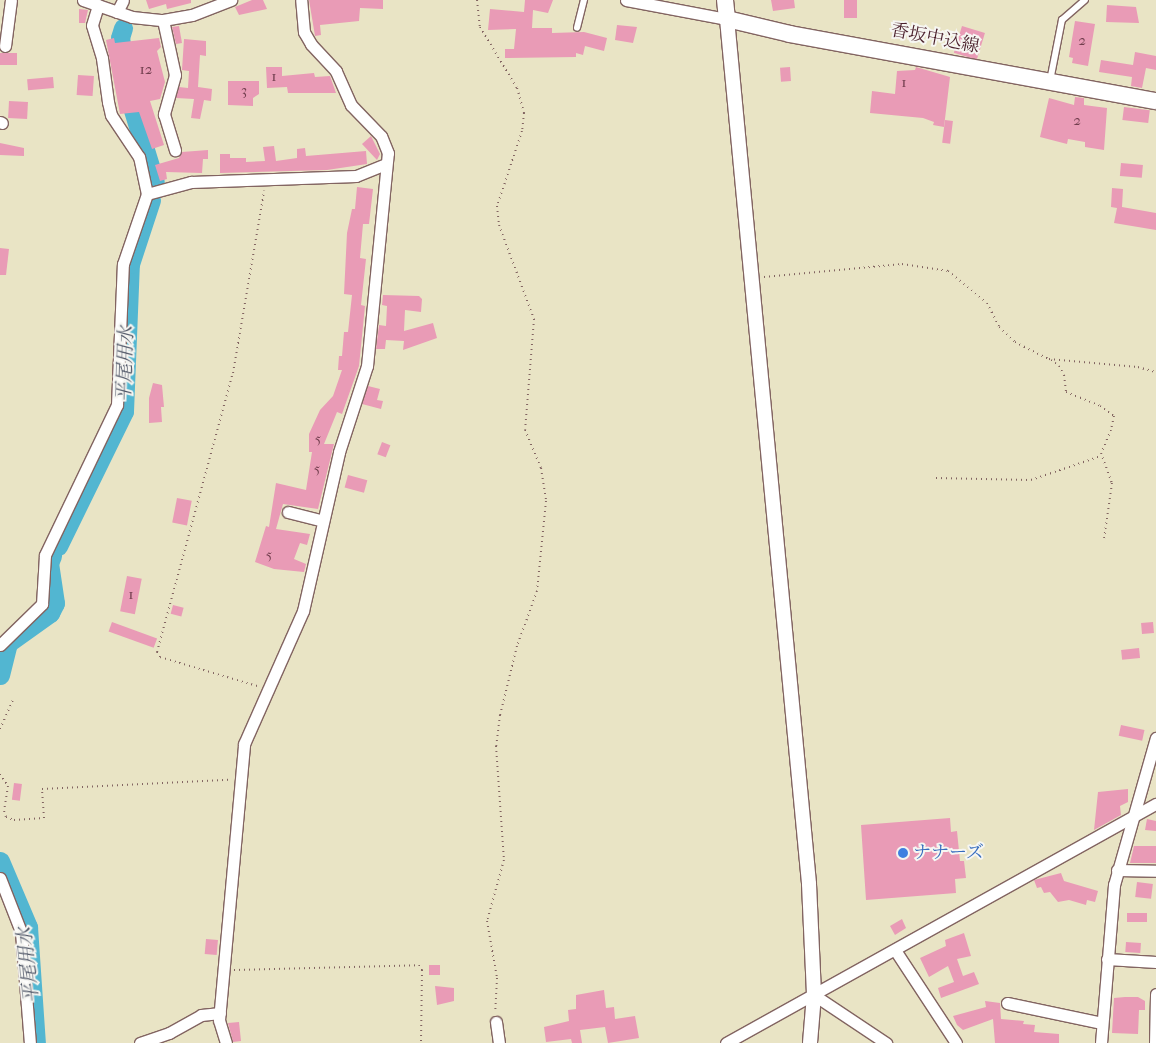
<!DOCTYPE html>
<meta charset="utf-8">
<style>
body{margin:0}
#map{position:relative;width:1156px;height:1043px;overflow:hidden;background:#e9e4c5;font-family:"IM FELL French Canon","Noto Serif JP",serif}
div>[style]{position:absolute}
.river>*{height:19px;margin:-9.5px;padding:0 9.5px;transform-origin:9.5px;border-radius:9.5px;background:#52b6d1}
.building>*{inset:0;background:#e99bb6;transform-origin:0 0}
.path>*{height:2px;margin-top:-1px;transform-origin:0;background:repeating-linear-gradient(90deg,#826461 0 1px,transparent 0 5px)}
.roads{filter:drop-shadow(1px 0 #826461) drop-shadow(-1px 0 #826461) drop-shadow(0 1px #826461) drop-shadow(0 -1px #826461)}
.service>*{height:5.5px;margin:-2.75px;padding:0 2.75px;transform-origin:2.75px;border-radius:2.75px;background:#fff}
.minor>*{height:11px;margin:-5.5px;padding:0 5.5px;transform-origin:5.5px;border-radius:5.5px;background:#fff}
.tertiary>*{height:14px;margin:-7px;padding:0 7px;transform-origin:7px;border-radius:7px;background:#fff}
.secondary>*{height:16px;margin:-8px;padding:0 8px;transform-origin:8px;border-radius:8px;background:#fff}
.dots>*{width:14px;height:14px;translate:-50% -50%;box-sizing:border-box;border:2px solid #f6f6f2;border-radius:50%}
span{translate:-50% -50%;white-space:nowrap;text-align:center;line-height:1.15;-webkit-text-stroke:4px #f6f6f2;paint-order:stroke}
.number-label{font-size:15px;color:#723e4e}
.number-label span{-webkit-text-stroke-width:0}
.street-label{font-size:18px;color:#4a1f2b}
.shop-label{font-size:18px;color:#366cbe}
.left{translate:0 -50%;text-align:left}
.water-label{font-size:19px;color:#4d5465;font-style:italic}
</style>
<div id="map">
<div class="river">
<div style="left:123px;top:28px;width:10px;rotate:107deg"></div>
<div style="left:120px;top:38px;width:70px;rotate:80.1deg"></div>
<div style="left:132px;top:107px;width:78px;rotate:73deg"></div>
<div style="left:58px;top:546px;width:150px;rotate:-63.9deg"></div>
<div style="left:124px;top:411px;width:147px;rotate:-87.7deg"></div>
<div style="left:130px;top:264px;width:67px;rotate:-71.8deg"></div>
<div style="left:0;top:675px;width:33px;rotate:-76deg"></div>
<div style="left:8px;top:643px;width:52px;rotate:-35.5deg"></div>
<div style="left:50px;top:613px;width:11px;rotate:-63deg"></div>
<div style="left:55px;top:603px;width:40px;rotate:-98.5deg"></div>
<div style="left:49px;top:563px;width:8px;rotate:-67deg"></div>
<div style="left:0;top:861px;width:72px;rotate:67deg"></div>
<div style="left:28px;top:927px;width:116px;rotate:86.1deg"></div>
</div>
<div class="building">
<div style="clip-path:polygon(146px 0,191px 0,191px 3px,167px 9px,166px 4px,149px 9px)"></div>
<div style="clip-path:polygon(252px 0,263px 0,267px 9px,239px 15px,235px 7px)"></div>
<div style="clip-path:polygon(309px 0,383px 0,383px 9px,360px 8px,359px 21px,320px 25px,321px 35px,315px 36px)"></div>
<div style="clip-path:polygon(525px 0,553px 0,548px 13px,533px 10px,532px 28px,552px 28px,552px 33px,584px 32px,607px 38px,604px 51px,585px 46px,583px 55px,576px 53px,576px 57px,505px 58px,505px 49px,514px 49px,516px 29px,488px 30px,490px 9px,524px 12px)"></div>
<div style="clip-path:polygon(771px 0,794px 0,795px 8px,773px 11px)"></div>
<div style="left:844px;top:0;width:13px;height:18px"></div>
<div style="clip-path:polygon(1107px 5px,1136px 7px,1139px 23px,1106px 22px)"></div>
<div style="clip-path:polygon(79px 9px,88px 10px,85px 23px,79px 23px)"></div>
<div style="clip-path:polygon(1075px 21px,1095px 24px,1088px 66px,1072px 63px,1073px 58px,1069px 57px)"></div>
<div style="clip-path:polygon(617px 25px,637px 27px,633px 43px,615px 40px)"></div>
<div style="clip-path:polygon(179px 26px,182px 43px,176px 44px,172px 27px)"></div>
<div style="left:962px;top:26px;width:24px;height:28px;rotate:17deg"></div>
<div style="clip-path:polygon(114px 38px,115px 43px,159px 38px,161px 47px,157px 51px,165px 82px,160px 99px,150px 101px,164px 145px,152px 149px,139px 112px,120px 114px,106px 40px)"></div>
<div style="clip-path:polygon(184px 39px,206px 41px,206px 56px,200px 55px,198px 87px,212px 89px,211px 101px,204px 100px,200px 119px,191px 118px,194px 99px,176px 98px,179px 87px,188px 88px,189px 71px,182px 70px)"></div>
<div style="clip-path:polygon(1135px 52px,1156px 56px,1156px 70px,1146px 68px,1142px 88px,1131px 86px,1132px 77px,1099px 72px,1101px 60px,1133px 65px)"></div>
<div style="left:0;top:53px;width:17px;height:12px"></div>
<div style="clip-path:polygon(266px 67px,282px 67px,282px 76px,314px 73px,315px 77px,330px 76px,336px 93px,288px 93px,287px 87px,267px 88px)"></div>
<div style="left:790px;top:67px;width:14px;height:10px;rotate:86deg"></div>
<div style="clip-path:polygon(916px 67px,950px 77px,944px 127px,933px 125px,934px 122px,923px 118px,870px 113px,872px 91px,895px 94px,897px 71px,915px 70px)"></div>
<div style="left:78px;top:75px;width:16px;height:20px;rotate:4deg"></div>
<div style="left:53px;top:77px;width:11px;height:26px;rotate:85deg"></div>
<div style="clip-path:polygon(228px 81px,259px 81px,259px 94px,253px 98px,253px 106px,228px 105px)"></div>
<div style="clip-path:polygon(1075px 97px,1084px 98px,1084px 105px,1107px 108px,1104px 150px,1085px 147px,1085px 142px,1068px 139px,1067px 144px,1040px 137px,1049px 98px,1074px 105px)"></div>
<div style="left:9px;top:101px;width:19px;height:17px;rotate:3deg"></div>
<div style="left:1124px;top:107px;width:26px;height:13px;rotate:7deg"></div>
<div style="left:945px;top:120px;width:8px;height:23px;rotate:7deg"></div>
<div style="clip-path:polygon(371px 136px,380px 154px,377px 160px,362px 144px)"></div>
<div style="clip-path:polygon(0 143px,24px 148px,24px 156px,0 155px)"></div>
<div style="clip-path:polygon(274px 146px,276px 161px,297px 158px,297px 149px,305px 148px,306px 156px,366px 151px,367px 164px,327px 170px,220px 173px,220px 154px,230px 154px,230px 158px,246px 158px,246px 162px,265px 161px,263px 147px)"></div>
<div style="clip-path:polygon(208px 150px,208px 159px,203px 159px,202px 173px,166px 172px,167px 179px,160px 181px,155px 165px,179px 158px,182px 152px)"></div>
<div style="left:1121px;top:163px;width:22px;height:13px;rotate:5deg"></div>
<div style="clip-path:polygon(357px 187px,373px 189px,369px 224px,363px 224px,360px 258px,366px 259px,361px 305px,365px 306px,359px 366px,342px 414px,337px 412px,324px 444px,334px 444px,318px 509px,283px 504px,281px 511px,276px 529px,310px 534px,307px 545px,300px 543px,294px 559px,306px 564px,304px 572px,274px 569px,255px 562px,266px 526px,269px 527px,276px 483px,306px 490px,312px 452px,309px 452px,309px 434px,320px 410px,333px 396px,342px 370px,338px 370px,339px 356px,342px 356px,344px 332px,348px 332px,352px 295px,344px 294px,347px 233px,352px 209px,355px 209px)"></div>
<div style="clip-path:polygon(1112px 188px,1123px 189px,1122px 207px,1156px 213px,1156px 230px,1114px 223px,1117px 208px,1111px 207px)"></div>
<div style="clip-path:polygon(0 248px,9px 249px,6px 275px,0 275px)"></div>
<div style="clip-path:polygon(383px 295px,419px 296px,422px 299px,421px 312px,405px 310px,404px 331px,433px 323px,437px 338px,403px 350px,404px 341px,386px 340px,385px 349px,376px 349px,379px 325px,386px 326px,387px 306px,382px 305px)"></div>
<div style="clip-path:polygon(153px 383px,162px 385px,164px 407px,161px 407px,162px 422px,149px 423px,149px 398px)"></div>
<div style="clip-path:polygon(368px 386px,380px 389px,377px 400px,383px 401px,381px 409px,362px 404px)"></div>
<div style="left:382px;top:442px;width:9px;height:13px;rotate:21deg"></div>
<div style="left:348px;top:475px;width:20px;height:13px;rotate:15deg"></div>
<div style="left:177px;top:498px;width:15px;height:25px;rotate:11deg"></div>
<div style="left:127px;top:576px;width:15px;height:36px;rotate:11deg"></div>
<div style="left:173px;top:605px;width:11px;height:9px;rotate:15deg"></div>
<div style="left:112px;top:622px;width:48px;height:10px;rotate:20deg"></div>
<div style="left:1153px;top:622px;width:11px;height:12px;rotate:85deg"></div>
<div style="left:1139px;top:648px;width:10px;height:18px;rotate:84deg"></div>
<div style="left:1121px;top:725px;width:24px;height:11px;rotate:12deg"></div>
<div style="left:14px;top:783px;width:8px;height:17px;rotate:7deg"></div>
<div style="clip-path:polygon(1128px 789px,1128px 802px,1120px 806px,1121px 815px,1094px 830px,1098px 792px)"></div>
<div style="clip-path:polygon(950px 818px,951px 832px,957px 831px,960px 861px,964px 861px,966px 878px,955px 879px,956px 893px,866px 900px,861px 825px)"></div>
<div style="clip-path:polygon(1147px 819px,1156px 821px,1156px 831px,1145px 830px)"></div>
<div style="clip-path:polygon(1134px 846px,1156px 846px,1156px 863px,1130px 863px)"></div>
<div style="clip-path:polygon(1061px 873px,1064px 881px,1098px 891px,1095px 902px,1087px 900px,1086px 905px,1069px 900px,1058px 902px,1050px 892px,1044px 893px,1041px 887px,1037px 888px,1034px 880px)"></div>
<div style="left:1137px;top:882px;width:16px;height:15px;rotate:7deg"></div>
<div style="left:1127px;top:913px;width:20px;height:9px"></div>
<div style="clip-path:polygon(902px 919px,906px 928px,895px 935px,890px 926px)"></div>
<div style="clip-path:polygon(964px 933px,971px 956px,957px 959px,963px 976px,974px 972px,979px 984px,941px 998px,938px 988px,954px 982px,948px 966px,929px 977px,920px 958px,946px 946px,945px 940px)"></div>
<div style="left:206px;top:939px;width:12px;height:15px;rotate:5deg"></div>
<div style="left:1126px;top:942px;width:15px;height:10px;rotate:4deg"></div>
<div style="left:429px;top:965px;width:11px;height:10px"></div>
<div style="clip-path:polygon(435px 986px,454px 988px,454px 1001px,437px 1005px)"></div>
<div style="clip-path:polygon(604px 990px,606px 1008px,614px 1007px,615px 1019px,635px 1016px,639px 1038px,608px 1043px,605px 1027px,580px 1030px,582px 1043px,572px 1043px,571px 1039px,546px 1042px,544px 1027px,569px 1021px,568px 1010px,576px 1009px,576px 995px)"></div>
<div style="clip-path:polygon(1125px 997px,1138px 997px,1145px 1001px,1145px 1010px,1139px 1010px,1138px 1034px,1112px 1033px,1114px 998px)"></div>
<div style="clip-path:polygon(985px 1001px,1000px 1003px,1001px 1019px,1024px 1021px,1023px 1024px,1035px 1025px,1034px 1032px,1059px 1034px,1059px 1043px,995px 1043px,993px 1019px,963px 1030px,957px 1025px,953px 1016px,986px 1007px)"></div>
<div style="clip-path:polygon(239px 1022px,241px 1041px,233px 1042px,228px 1023px)"></div>
</div>
<div class="path">
<div style="left:477px;top:0;width:27px;rotate:84deg"></div>
<div style="left:480px;top:27px;width:71px;rotate:58.8deg"></div>
<div style="left:517px;top:88px;width:26px;rotate:74deg"></div>
<div style="left:524px;top:113px;width:18px;rotate:96deg"></div>
<div style="left:522px;top:131px;width:79px;rotate:108.4deg"></div>
<div style="left:497px;top:206px;width:19px;rotate:84deg"></div>
<div style="left:499px;top:225px;width:100px;rotate:69.6deg"></div>
<div style="left:534px;top:319px;width:111px;rotate:94.6deg"></div>
<div style="left:525px;top:430px;width:41px;rotate:67.2deg"></div>
<div style="left:541px;top:468px;width:33px;rotate:81deg"></div>
<div style="left:546px;top:501px;width:90px;rotate:95.7deg"></div>
<div style="left:537px;top:591px;width:59px;rotate:110deg"></div>
<div style="left:517px;top:646px;width:71px;rotate:103.8deg"></div>
<div style="left:500px;top:715px;width:31px;rotate:97deg"></div>
<div style="left:496px;top:746px;width:114px;rotate:86deg"></div>
<div style="left:504px;top:860px;width:63px;rotate:105.6deg"></div>
<div style="left:487px;top:921px;width:58px;rotate:80deg"></div>
<div style="left:497px;top:978px;width:34px;rotate:93deg"></div>
<div style="left:764px;top:277px;width:139px;rotate:-5.4deg"></div>
<div style="left:902px;top:264px;width:47px;rotate:8.7deg"></div>
<div style="left:948px;top:271px;width:50px;rotate:39.4deg"></div>
<div style="left:987px;top:303px;width:27px;rotate:63deg"></div>
<div style="left:999px;top:327px;width:22px;rotate:43deg"></div>
<div style="left:1015px;top:342px;width:38px;rotate:27deg"></div>
<div style="left:1049px;top:359px;width:89px;rotate:5.1deg"></div>
<div style="left:1138px;top:367px;width:19px;rotate:16deg"></div>
<div style="left:1051px;top:360px;width:10px;rotate:37deg"></div>
<div style="left:1059px;top:366px;width:10px;rotate:61deg"></div>
<div style="left:1064px;top:375px;width:17px;rotate:83deg"></div>
<div style="left:1066px;top:392px;width:37px;rotate:22deg"></div>
<div style="left:1100px;top:406px;width:17px;rotate:36deg"></div>
<div style="left:1114px;top:416px;width:14px;rotate:102deg"></div>
<div style="left:1111px;top:430px;width:25px;rotate:113deg"></div>
<div style="left:1101px;top:453px;width:32px;rotate:70deg"></div>
<div style="left:1112px;top:483px;width:57px;rotate:98.1deg"></div>
<div style="left:936px;top:478px;width:95px;rotate:1.2deg"></div>
<div style="left:1031px;top:480px;width:74px;rotate:-18.9deg"></div>
<div style="left:257px;top:686px;width:101px;rotate:-163.4deg"></div>
<div style="left:160px;top:657px;width:6px;rotate:-121deg"></div>
<div style="left:157px;top:652px;width:289px;rotate:-74.8deg"></div>
<div style="left:233px;top:373px;width:185px;rotate:-80.3deg"></div>
<div style="left:0;top:729px;width:32px;rotate:-66deg"></div>
<div style="left:0;top:774px;width:14px;rotate:56deg"></div>
<div style="left:8px;top:786px;width:25px;rotate:99deg"></div>
<div style="left:4px;top:811px;width:6px;rotate:72deg"></div>
<div style="left:6px;top:817px;width:9px;rotate:21deg"></div>
<div style="left:14px;top:820px;width:30px;rotate:-4deg"></div>
<div style="left:44px;top:818px;width:29px;rotate:-94deg"></div>
<div style="left:42px;top:789px;width:187px;rotate:-2.8deg"></div>
<div style="left:234px;top:970px;width:185px;rotate:-1.5deg"></div>
<div style="left:419px;top:965px;width:6px;rotate:59deg"></div>
<div style="left:422px;top:970px;width:73px;rotate:90.8deg"></div>
</div>
<div class="roads">
<div class="service">
<div style="left:577px;top:28px;width:29px;rotate:-76deg"></div>
<div style="left:1050px;top:81px;width:62px;rotate:-78.9deg"></div>
<div style="left:1062px;top:20px;width:30px;rotate:-41deg"></div>
</div>
<div class="minor">
<div style="left:83px;top:0;width:52px;rotate:19.1deg"></div>
<div style="left:132px;top:17px;width:31px;rotate:6deg"></div>
<div style="left:163px;top:20px;width:29px;rotate:-10deg"></div>
<div style="left:192px;top:15px;width:42px;rotate:-21deg"></div>
<div style="left:626px;top:0;width:103px;rotate:10.7deg"></div>
<div style="left:117px;top:12px;width:13px;rotate:-63deg"></div>
<div style="left:163px;top:20px;width:56px;rotate:77.7deg"></div>
<div style="left:175px;top:75px;width:41px;rotate:105.8deg"></div>
<div style="left:164px;top:114px;width:38px;rotate:73deg"></div>
<div style="left:5px;top:46px;width:46px;rotate:-82.6deg"></div>
<div style="left:0;top:122px;width:2px;rotate:27deg"></div>
<div style="left:147px;top:194px;width:46px;rotate:-15.3deg"></div>
<div style="left:191px;top:182px;width:165px;rotate:-2.1deg"></div>
<div style="left:356px;top:176px;width:32px;rotate:-22deg"></div>
<div style="left:288px;top:512px;width:36px;rotate:14deg"></div>
<div style="left:0;top:645px;width:59px;rotate:-44.3deg"></div>
<div style="left:42px;top:604px;width:49px;rotate:-86.5deg"></div>
<div style="left:45px;top:555px;width:166px;rotate:-64.4deg"></div>
<div style="left:117px;top:405px;width:141px;rotate:-87.6deg"></div>
<div style="left:123px;top:264px;width:74px;rotate:-71.1deg"></div>
<div style="left:147px;top:194px;width:38px;rotate:-102deg"></div>
<div style="left:139px;top:157px;width:50px;rotate:-123.7deg"></div>
<div style="left:111px;top:115px;width:13px;rotate:-103deg"></div>
<div style="left:108px;top:102px;width:44px;rotate:-97.8deg"></div>
<div style="left:102px;top:58px;width:34px;rotate:-107deg"></div>
<div style="left:92px;top:25px;width:21px;rotate:-73deg"></div>
<div style="left:1117px;top:870px;width:39px;rotate:1deg"></div>
<div style="left:0;top:878px;width:58px;rotate:68.7deg"></div>
<div style="left:21px;top:932px;width:111px;rotate:85.4deg"></div>
<div style="left:895px;top:950px;width:111px;rotate:56.7deg"></div>
<div style="left:1107px;top:959px;width:49px;rotate:3.5deg"></div>
<div style="left:814px;top:995px;width:87px;rotate:33.7deg"></div>
<div style="left:1007px;top:1003px;width:97px;rotate:11.9deg"></div>
<div style="left:496px;top:1022px;width:21px;rotate:82deg"></div>
<div style="left:140px;top:1043px;width:31px;rotate:-19deg"></div>
<div style="left:169px;top:1033px;width:37px;rotate:-29deg"></div>
<div style="left:201px;top:1015px;width:19px;rotate:-6deg"></div>
<div style="left:226px;top:1043px;width:24px;rotate:-107deg"></div>
<div style="left:219px;top:1020px;width:277px;rotate:-84.8deg"></div>
<div style="left:244px;top:744px;width:145px;rotate:-66.1deg"></div>
<div style="left:303px;top:611px;width:163px;rotate:-77.2deg"></div>
<div style="left:339px;top:452px;width:90px;rotate:-72deg"></div>
<div style="left:367px;top:366px;width:214px;rotate:-84.4deg"></div>
<div style="left:388px;top:153px;width:18px;rotate:-112deg"></div>
<div style="left:381px;top:136px;width:43px;rotate:-134.1deg"></div>
<div style="left:351px;top:105px;width:37px;rotate:-114deg"></div>
<div style="left:336px;top:71px;width:37px;rotate:-133deg"></div>
<div style="left:311px;top:44px;width:14px;rotate:-120deg"></div>
<div style="left:304px;top:32px;width:32px;rotate:-95deg"></div>
<div style="left:726px;top:1043px;width:492px;rotate:-29.1deg"></div>
<div style="left:1101px;top:1043px;width:159px;rotate:-85.3deg"></div>
<div style="left:1114px;top:885px;width:153px;rotate:-74.1deg"></div>
<div style="left:1155px;top:1043px;width:49px;rotate:-88.8deg"></div>
</div>
<div class="tertiary">
<div style="left:727px;top:19px;width:869px;rotate:84.58deg"></div>
<div style="left:809px;top:884px;width:111px;rotate:87.4deg"></div>
<div style="left:814px;top:995px;width:48px;rotate:94.8deg"></div>
</div>
<div class="secondary">
<div style="left:725px;top:0;width:19px;rotate:84deg"></div>
<div style="left:727px;top:19px;width:65px;rotate:13.4deg"></div>
<div style="left:790px;top:34px;width:372px;rotate:10.4deg"></div>
</div>
</div>
<div class="dots">
<div style="left:903px;top:853px;background:#3f7fe0"></div>
</div>
<div class="number-label">
<span style="left:1082px;top:41px">2</span>
<span style="left:146px;top:70px">12</span>
<span style="left:274px;top:77px">1</span>
<span style="left:904px;top:83px">1</span>
<span style="left:244px;top:91px">3</span>
<span style="left:1077px;top:121px">2</span>
<span style="left:318px;top:439px">5</span>
<span style="left:317px;top:469px">5</span>
<span style="left:269px;top:555px">5</span>
<span style="left:131px;top:595px">1</span>
</div>
<div class="street-label">
<span style="left:935px;top:39px;rotate:11deg">香坂中込線</span>
</div>
<div class="shop-label">
<span class="left" style="left:913px;top:853px">ナナーズ</span>
</div>
<div class="water-label">
<span style="left:126px;top:364px;rotate:-88deg">平尾用水</span>
<span style="left:29px;top:965px;rotate:-96deg">平尾用水</span>
</div>
</div>
